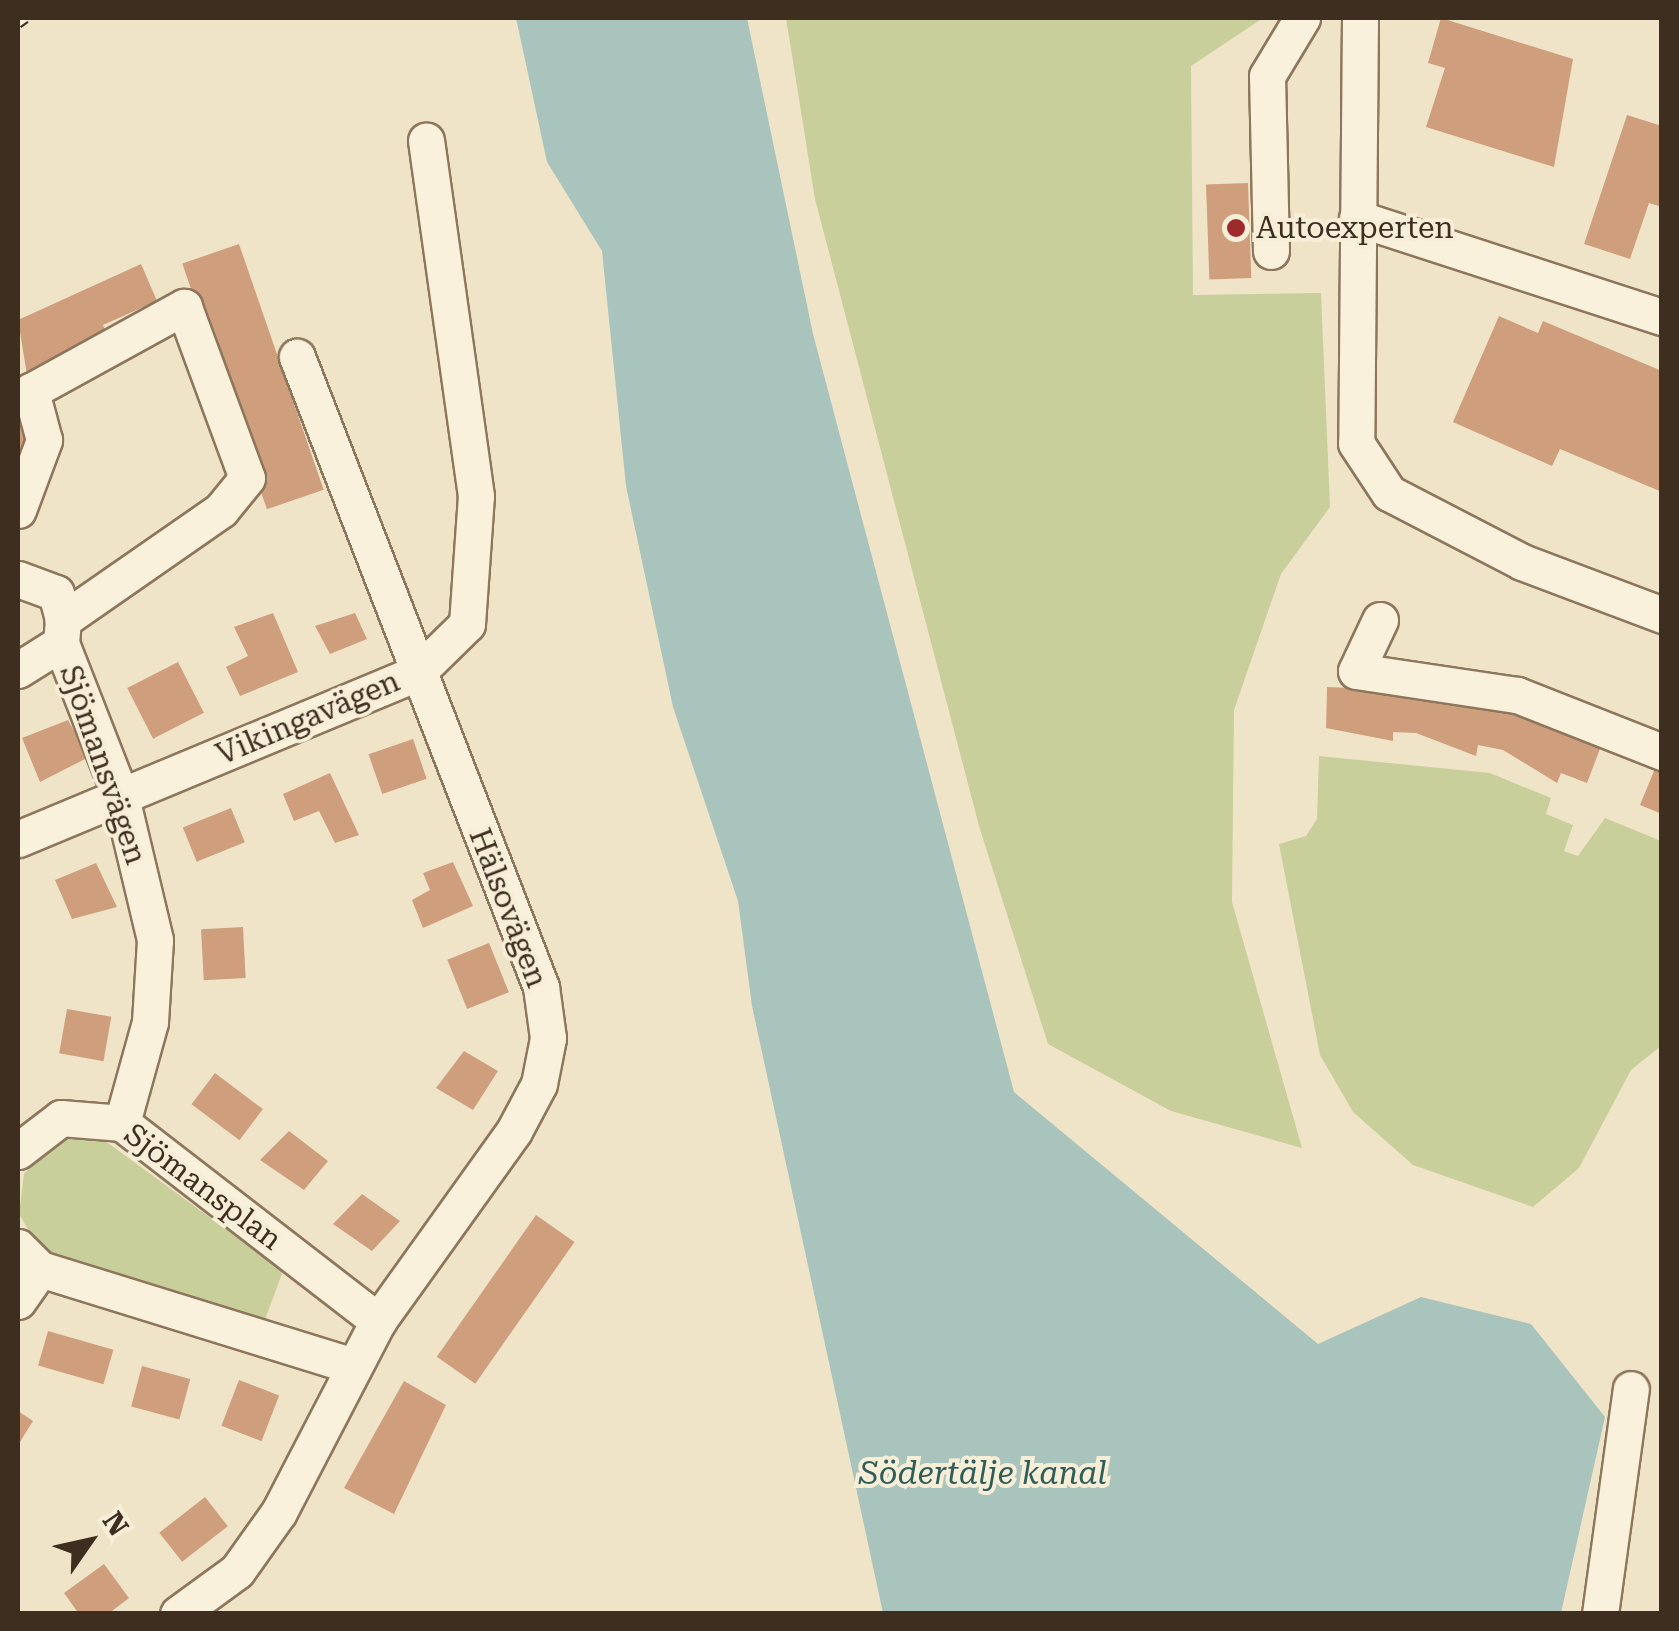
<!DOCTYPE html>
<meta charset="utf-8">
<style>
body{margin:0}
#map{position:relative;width:1679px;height:1631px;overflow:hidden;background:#f0e4c8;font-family:"Roboto Serif",serif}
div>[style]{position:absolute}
.green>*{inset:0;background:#c9cf9b}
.water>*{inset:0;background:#a9c4bc}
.building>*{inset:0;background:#cf9f7d;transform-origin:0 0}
.roads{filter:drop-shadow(2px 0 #8d765c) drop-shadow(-2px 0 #8d765c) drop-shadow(0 2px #8d765c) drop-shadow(0 -2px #8d765c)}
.minor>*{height:35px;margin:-17.5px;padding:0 17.5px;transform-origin:17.5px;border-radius:17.5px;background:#faf1dc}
.rail>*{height:11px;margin-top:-5.5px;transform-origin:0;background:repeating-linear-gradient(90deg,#f7eed8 0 22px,#3d2e20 0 44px);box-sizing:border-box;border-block:2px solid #3d2e20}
.dots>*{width:28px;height:28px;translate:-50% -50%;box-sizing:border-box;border:5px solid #f7eed8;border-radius:50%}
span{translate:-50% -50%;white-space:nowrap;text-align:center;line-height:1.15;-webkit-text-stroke:8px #f7eed8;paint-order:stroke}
.poi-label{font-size:30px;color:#3d2e20}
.left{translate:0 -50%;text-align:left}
.street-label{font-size:30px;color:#3d2e20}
.water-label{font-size:32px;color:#2f5d5a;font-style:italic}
.frame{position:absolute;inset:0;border:20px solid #3d2e20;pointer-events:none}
.north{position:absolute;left:40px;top:1491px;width:100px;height:100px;-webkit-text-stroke:8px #f7eed8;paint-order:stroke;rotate:56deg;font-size:28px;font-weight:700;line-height:40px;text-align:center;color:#3d2e20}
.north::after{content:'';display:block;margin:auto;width:35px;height:45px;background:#3d2e20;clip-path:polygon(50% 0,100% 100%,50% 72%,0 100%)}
</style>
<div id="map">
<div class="green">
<div style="clip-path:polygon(786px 18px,1263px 18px,1191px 66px,1193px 295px,1321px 293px,1330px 507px,1281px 574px,1234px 710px,1232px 902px,1302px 1148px,1171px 1111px,1048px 1044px,979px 826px,815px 199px)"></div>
<div style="clip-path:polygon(1319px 756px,1490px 773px,1551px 798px,1546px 814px,1573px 825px,1564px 851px,1578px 856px,1605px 818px,1661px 841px,1661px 1046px,1631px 1070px,1579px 1168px,1533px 1207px,1413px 1165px,1353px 1112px,1320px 1055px,1279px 844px,1306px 836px,1317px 819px)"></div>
<div style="clip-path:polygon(89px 1129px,283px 1271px,263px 1325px,65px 1271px,40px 1250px,19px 1214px,24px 1174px,49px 1145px)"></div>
</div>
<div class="water">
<div style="clip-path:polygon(516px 18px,747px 18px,813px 334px,1014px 1092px,1318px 1344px,1421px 1297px,1531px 1324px,1605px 1417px,1561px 1613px,883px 1613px,752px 1006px,738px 901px,673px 707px,626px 486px,602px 251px,547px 162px)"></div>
</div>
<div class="building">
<div style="clip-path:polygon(1441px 18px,1573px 59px,1554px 167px,1426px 127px,1445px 68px,1428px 63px)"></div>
<div style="clip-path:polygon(1627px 115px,1662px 126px,1662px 207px,1649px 203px,1630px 259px,1584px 244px)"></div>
<div style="left:1248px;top:183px;width:95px;height:42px;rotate:88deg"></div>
<div style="left:239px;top:244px;width:260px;height:60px;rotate:71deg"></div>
<div style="clip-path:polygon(141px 264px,157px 301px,103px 325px,109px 338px,27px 375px,18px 320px)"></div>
<div style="clip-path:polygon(1499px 316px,1538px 333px,1543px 321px,1662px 371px,1662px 492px,1560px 449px,1552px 466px,1453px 422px)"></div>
<div style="clip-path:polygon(18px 420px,35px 429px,18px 458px)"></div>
<div style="clip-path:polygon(273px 613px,298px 672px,240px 696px,226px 667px,248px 656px,234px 627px)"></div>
<div style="clip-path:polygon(355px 613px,367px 639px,330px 654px,315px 626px)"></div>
<div style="left:178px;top:662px;width:57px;height:57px;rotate:63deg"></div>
<div style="clip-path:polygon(1327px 687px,1423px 691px,1514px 711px,1601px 746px,1587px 783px,1561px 773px,1557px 783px,1503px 750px,1478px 745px,1476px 756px,1416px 733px,1393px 732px,1393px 741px,1326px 728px)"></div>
<div style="clip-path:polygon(68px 720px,89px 757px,40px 782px,22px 738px)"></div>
<div style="left:413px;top:739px;width:42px;height:47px;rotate:71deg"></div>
<div style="clip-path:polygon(1656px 766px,1662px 769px,1662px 814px,1640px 805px)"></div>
<div style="clip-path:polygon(330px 773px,359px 835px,335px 843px,319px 811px,294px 821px,283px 794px)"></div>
<div style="left:231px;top:808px;width:37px;height:52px;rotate:68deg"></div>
<div style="clip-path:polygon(453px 862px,473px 906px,423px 928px,412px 900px,430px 890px,423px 873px)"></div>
<div style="clip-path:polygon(96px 863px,117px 907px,72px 919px,55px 880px)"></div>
<div style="left:243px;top:927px;width:51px;height:42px;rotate:87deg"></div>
<div style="left:489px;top:943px;width:53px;height:45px;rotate:68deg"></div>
<div style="left:67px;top:1009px;width:45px;height:45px;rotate:10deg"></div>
<div style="clip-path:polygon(464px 1051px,498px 1071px,473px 1110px,436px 1088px)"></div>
<div style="left:215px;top:1073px;width:60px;height:39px;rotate:37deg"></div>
<div style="clip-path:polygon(289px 1131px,328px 1161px,304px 1190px,260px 1160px)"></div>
<div style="clip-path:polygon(362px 1194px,400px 1221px,372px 1251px,333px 1224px)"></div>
<div style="left:536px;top:1215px;width:47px;height:173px;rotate:35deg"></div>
<div style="left:48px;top:1331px;width:68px;height:36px;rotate:16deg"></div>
<div style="left:142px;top:1366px;width:50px;height:42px;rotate:15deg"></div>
<div style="left:239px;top:1380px;width:43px;height:49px;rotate:21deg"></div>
<div style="clip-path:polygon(404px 1381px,446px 1405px,394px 1514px,344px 1488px)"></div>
<div style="clip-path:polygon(18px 1411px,33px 1421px,18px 1445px)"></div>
<div style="left:205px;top:1497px;width:37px;height:58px;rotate:52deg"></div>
<div style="clip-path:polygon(104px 1564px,129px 1598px,108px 1614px,79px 1614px,64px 1593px)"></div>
</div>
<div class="roads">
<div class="minor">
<div style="left:1360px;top:18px;width:425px;rotate:90.5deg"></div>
<div style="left:1356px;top:443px;width:60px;rotate:56.6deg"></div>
<div style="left:1389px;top:493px;width:150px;rotate:27.4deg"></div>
<div style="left:1522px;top:562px;width:150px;rotate:20.7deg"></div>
<div style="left:1357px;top:218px;width:321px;rotate:18deg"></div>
<div style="left:1271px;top:251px;width:175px;rotate:-91.3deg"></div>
<div style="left:1267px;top:76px;width:68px;rotate:-58.9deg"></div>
<div style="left:18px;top:510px;width:75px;rotate:-69.6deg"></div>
<div style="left:44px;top:440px;width:51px;rotate:-104.9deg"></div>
<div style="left:31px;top:391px;width:175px;rotate:-28.8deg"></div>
<div style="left:184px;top:307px;width:182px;rotate:69.8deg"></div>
<div style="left:247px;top:478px;width:41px;rotate:129.1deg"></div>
<div style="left:221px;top:510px;width:193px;rotate:145.2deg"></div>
<div style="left:63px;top:620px;width:23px;rotate:95deg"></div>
<div style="left:61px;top:643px;width:165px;rotate:68.7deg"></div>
<div style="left:121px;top:797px;width:147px;rotate:76.6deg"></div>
<div style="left:155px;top:940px;width:82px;rotate:93.5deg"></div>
<div style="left:150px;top:1022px;width:105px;rotate:105.5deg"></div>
<div style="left:18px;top:579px;width:40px;rotate:20.2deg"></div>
<div style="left:56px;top:593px;width:28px;rotate:75deg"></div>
<div style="left:1380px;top:620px;width:56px;rotate:115.2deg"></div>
<div style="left:1356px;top:671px;width:163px;rotate:8.5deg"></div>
<div style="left:1517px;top:695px;width:156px;rotate:21.5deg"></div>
<div style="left:18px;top:670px;width:51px;rotate:-32.1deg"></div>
<div style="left:18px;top:839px;width:432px;rotate:-22.6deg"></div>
<div style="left:417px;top:673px;width:70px;rotate:-44.4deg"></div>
<div style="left:467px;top:624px;width:128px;rotate:-86deg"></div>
<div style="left:476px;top:496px;width:359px;rotate:-98deg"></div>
<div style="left:18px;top:1151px;width:54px;rotate:-37.5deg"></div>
<div style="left:61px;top:1118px;width:61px;rotate:4.7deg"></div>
<div style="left:122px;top:1123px;width:324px;rotate:37.7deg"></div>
<div style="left:18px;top:1247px;width:31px;rotate:45deg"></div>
<div style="left:40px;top:1269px;width:328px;rotate:17.2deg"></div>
<div style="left:18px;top:1301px;width:39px;rotate:-55deg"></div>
<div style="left:178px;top:1614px;width:73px;rotate:-36.1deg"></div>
<div style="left:237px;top:1571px;width:72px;rotate:-54.6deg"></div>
<div style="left:279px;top:1512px;width:215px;rotate:-62.6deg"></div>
<div style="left:378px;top:1321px;width:234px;rotate:-54.4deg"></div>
<div style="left:514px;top:1131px;width:53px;rotate:-62deg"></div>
<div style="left:539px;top:1084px;width:47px;rotate:-78.9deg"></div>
<div style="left:548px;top:1038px;width:51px;rotate:-97.8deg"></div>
<div style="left:541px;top:987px;width:676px;rotate:-111.17deg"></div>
<div style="left:1600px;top:1614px;width:227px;rotate:-82.2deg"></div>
</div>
</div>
<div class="rail">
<div style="left:18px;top:23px;width:9px;rotate:-36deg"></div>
</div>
<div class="dots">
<div style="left:1236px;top:228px;background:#9e2a2b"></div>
</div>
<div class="poi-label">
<span class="left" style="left:1256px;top:228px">Autoexperten</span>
</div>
<div class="street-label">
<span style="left:308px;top:718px;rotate:-23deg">Vikingavägen</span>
<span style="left:103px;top:765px;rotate:71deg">Sjömansvägen</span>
<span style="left:508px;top:908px;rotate:69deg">Hälsovägen</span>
<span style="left:203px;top:1187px;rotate:37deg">Sjömansplan</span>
</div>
<div class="water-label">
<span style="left:983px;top:1473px">Södertälje kanal</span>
</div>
<div class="frame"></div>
<div class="north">N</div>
</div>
